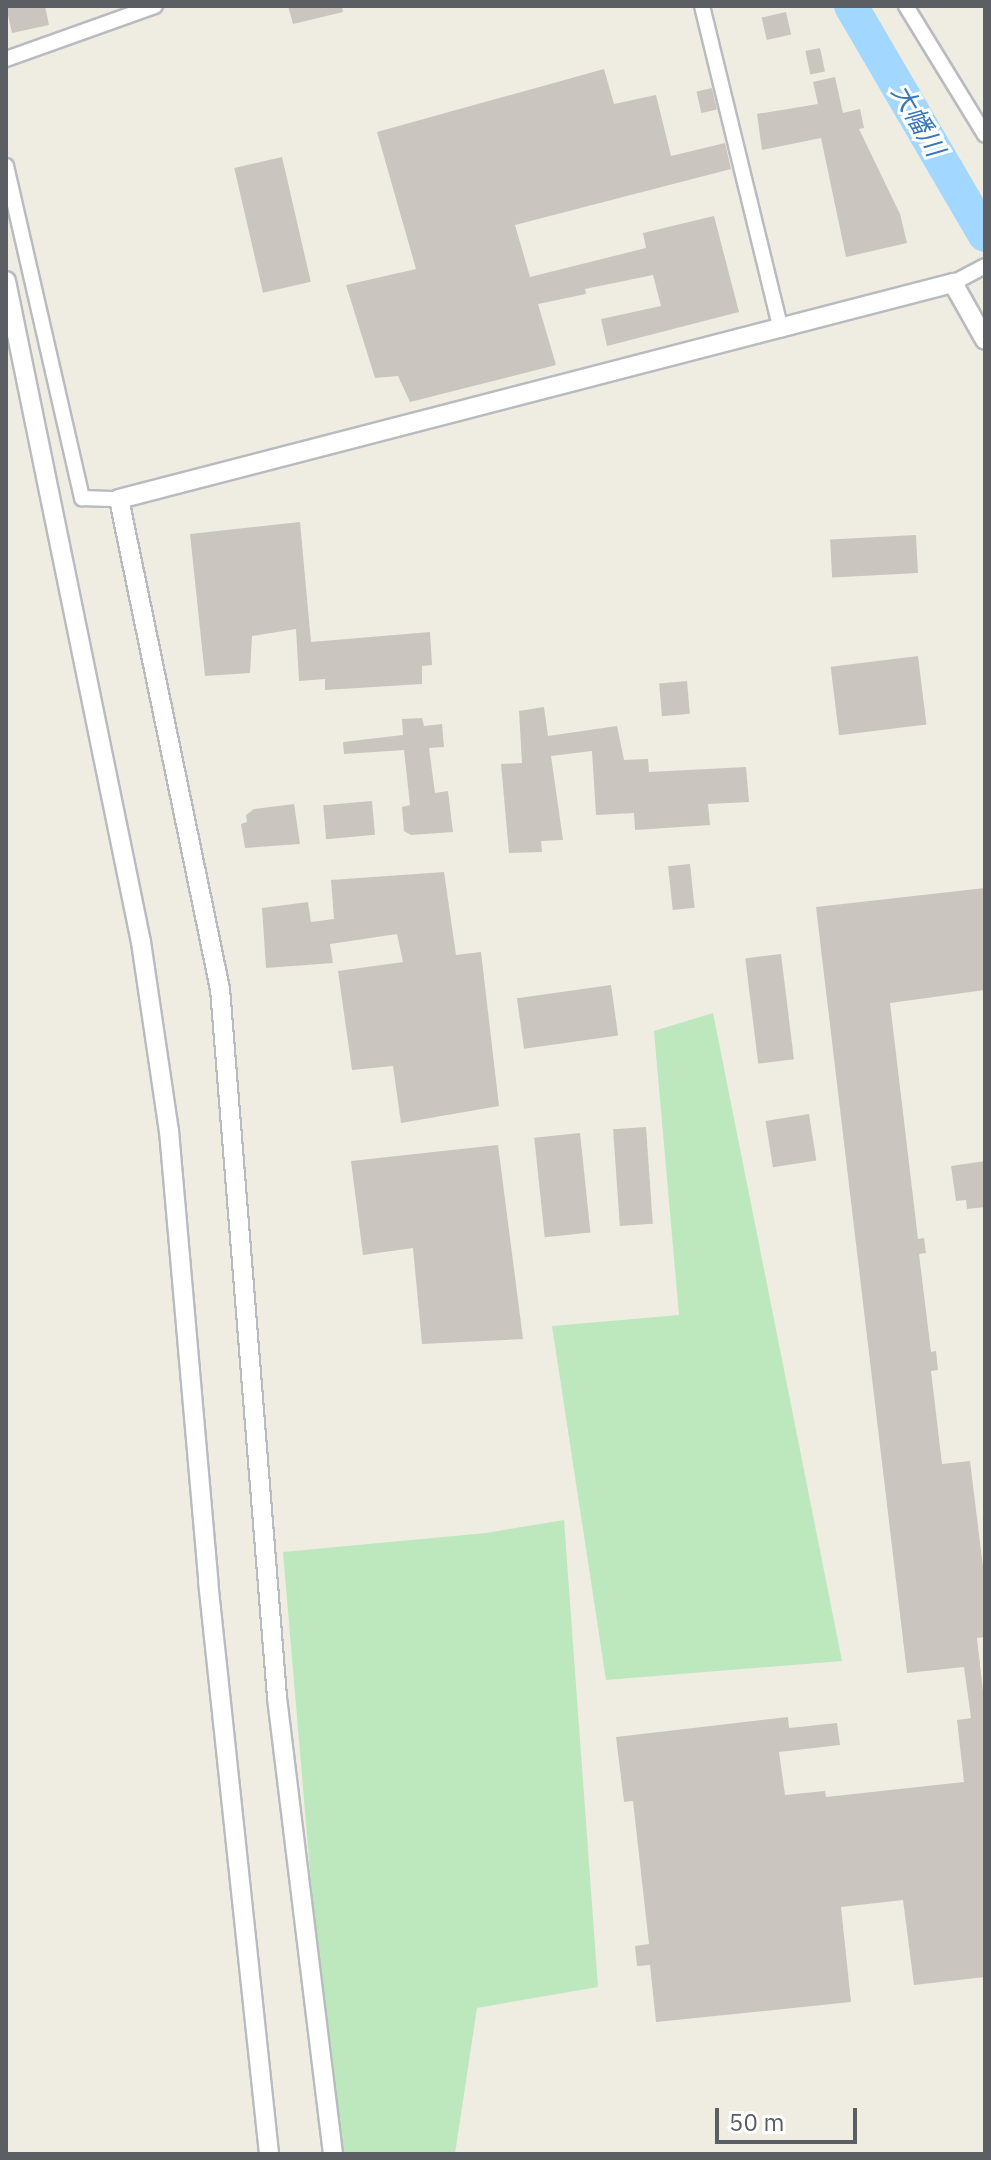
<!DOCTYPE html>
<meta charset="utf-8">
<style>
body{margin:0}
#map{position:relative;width:991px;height:2160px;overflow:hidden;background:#efece2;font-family:"IBM Plex Sans","Noto Sans JP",sans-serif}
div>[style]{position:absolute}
.green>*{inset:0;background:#bde8bd}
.river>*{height:34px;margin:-17px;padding:0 17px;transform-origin:17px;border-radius:17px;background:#a2d7ff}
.building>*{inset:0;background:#cac6bf;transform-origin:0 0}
.roads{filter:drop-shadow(2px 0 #b8bbc0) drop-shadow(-2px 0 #b8bbc0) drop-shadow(0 2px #b8bbc0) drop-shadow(0 -2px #b8bbc0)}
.minor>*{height:14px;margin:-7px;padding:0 7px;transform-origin:7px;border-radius:7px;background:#fff}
.tertiary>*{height:18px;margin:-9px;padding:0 9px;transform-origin:9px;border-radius:9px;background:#fff}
span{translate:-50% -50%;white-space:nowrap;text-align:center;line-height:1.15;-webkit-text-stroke:6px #fff;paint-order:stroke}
.water-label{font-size:26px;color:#3877b8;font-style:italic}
.frame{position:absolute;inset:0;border:8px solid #5b5f64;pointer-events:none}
.scale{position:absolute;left:715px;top:2108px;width:142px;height:36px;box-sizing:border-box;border:4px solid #5b5f64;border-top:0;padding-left:10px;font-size:24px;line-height:28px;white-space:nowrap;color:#5b5f64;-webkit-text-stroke:6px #fff;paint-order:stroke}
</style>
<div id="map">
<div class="green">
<div style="clip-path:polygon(713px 1013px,842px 1661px,606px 1680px,552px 1326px,679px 1315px,654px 1031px)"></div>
<div style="clip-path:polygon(564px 1520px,598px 1987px,477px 2008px,455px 2154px,334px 2154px,283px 1552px,486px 1533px)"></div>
</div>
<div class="river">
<div style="left:851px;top:6px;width:265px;rotate:59.7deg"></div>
</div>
<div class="building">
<div style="clip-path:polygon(6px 6px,45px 6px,49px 25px,12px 33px)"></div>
<div style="clip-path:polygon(288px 6px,342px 6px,343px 12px,293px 24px)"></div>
<div style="left:786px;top:12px;width:23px;height:25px;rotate:77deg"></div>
<div style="left:820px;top:48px;width:24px;height:15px;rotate:78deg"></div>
<div style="clip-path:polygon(604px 69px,614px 104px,656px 95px,671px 156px,725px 143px,731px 169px,515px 225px,530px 277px,646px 248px,643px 233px,714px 216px,739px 312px,607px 346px,601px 319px,661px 306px,653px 275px,585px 289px,586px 294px,538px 304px,556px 365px,410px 402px,398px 376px,375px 378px,346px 285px,416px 269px,377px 132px)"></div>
<div style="clip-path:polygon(835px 77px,843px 113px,860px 109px,864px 128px,859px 129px,900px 214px,907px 243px,846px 257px,821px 138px,762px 150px,757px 114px,818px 104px,813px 82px)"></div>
<div style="left:712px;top:88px;width:22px;height:16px;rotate:77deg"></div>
<div style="left:282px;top:157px;width:128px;height:49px;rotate:77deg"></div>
<div style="clip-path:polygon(300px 522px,311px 642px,430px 632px,432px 665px,422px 666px,422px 684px,325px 690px,325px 679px,299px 681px,296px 629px,252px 636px,250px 673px,205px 676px,190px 534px)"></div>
<div style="left:916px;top:535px;width:38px;height:86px;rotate:87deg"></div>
<div style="left:918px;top:656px;width:69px;height:88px;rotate:83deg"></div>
<div style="left:687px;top:681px;width:33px;height:28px;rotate:85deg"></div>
<div style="clip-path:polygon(544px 707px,548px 736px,617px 726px,624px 760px,648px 759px,649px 772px,746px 767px,749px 802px,708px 804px,710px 825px,635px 830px,634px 813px,596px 815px,592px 751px,551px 756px,563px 840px,541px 841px,542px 852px,509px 853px,501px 764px,522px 763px,519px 711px)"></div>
<div style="clip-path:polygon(422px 718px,424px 726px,442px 724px,444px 747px,429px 748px,435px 793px,448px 791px,453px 832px,411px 835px,404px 831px,402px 807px,410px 805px,404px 750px,344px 754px,343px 742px,403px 735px,402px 719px)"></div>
<div style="left:372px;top:801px;width:34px;height:49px;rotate:85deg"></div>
<div style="clip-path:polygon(294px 804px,300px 844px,245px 848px,241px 824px,247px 822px,246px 815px,254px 809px)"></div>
<div style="left:690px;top:864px;width:44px;height:22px;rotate:84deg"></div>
<div style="clip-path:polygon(444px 872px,456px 955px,481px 952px,499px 1106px,401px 1123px,393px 1066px,352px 1070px,338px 971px,403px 962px,397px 934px,330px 944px,333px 963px,266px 968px,262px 908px,308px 902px,311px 922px,334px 919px,331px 880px)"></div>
<div style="clip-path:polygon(985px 888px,985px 990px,890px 1003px,918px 1239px,924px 1238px,926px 1253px,919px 1254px,931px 1352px,936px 1351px,938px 1370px,931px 1371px,942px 1464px,970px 1461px,985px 1583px,985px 1637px,977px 1638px,985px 1709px,985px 1977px,914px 1985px,903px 1900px,841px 1907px,851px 2002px,656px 2022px,650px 1965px,637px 1966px,635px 1946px,649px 1944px,633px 1801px,624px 1802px,616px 1737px,788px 1717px,789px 1728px,837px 1723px,840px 1745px,779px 1752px,785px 1795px,825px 1791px,826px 1797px,964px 1782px,957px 1720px,971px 1718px,964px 1667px,907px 1673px,816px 907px)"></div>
<div style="left:781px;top:954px;width:106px;height:36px;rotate:83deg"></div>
<div style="left:611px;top:985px;width:51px;height:95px;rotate:82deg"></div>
<div style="left:809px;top:1114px;width:47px;height:44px;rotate:81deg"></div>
<div style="left:646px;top:1127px;width:97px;height:33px;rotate:86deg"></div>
<div style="left:580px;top:1133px;width:100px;height:46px;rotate:84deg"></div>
<div style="clip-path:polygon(498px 1145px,523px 1339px,422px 1344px,413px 1248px,363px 1255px,351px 1161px)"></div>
<div style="clip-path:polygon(985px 1161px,985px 1207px,967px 1209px,966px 1200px,956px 1201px,951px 1166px)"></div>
</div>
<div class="roads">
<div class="minor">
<div style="left:702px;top:6px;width:333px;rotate:76.3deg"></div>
<div style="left:906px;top:6px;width:151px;rotate:58.5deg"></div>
<div style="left:6px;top:59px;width:158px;rotate:-19.6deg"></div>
<div style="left:6px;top:166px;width:341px;rotate:77.1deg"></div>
<div style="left:82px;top:498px;width:37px;rotate:2deg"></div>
<div style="left:953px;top:283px;width:36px;rotate:-28deg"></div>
</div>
<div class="tertiary">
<div style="left:6px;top:281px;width:675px;rotate:78.46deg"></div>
<div style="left:141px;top:942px;width:191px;rotate:81.6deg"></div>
<div style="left:169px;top:1131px;width:452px;rotate:85deg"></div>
<div style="left:208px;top:1581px;width:576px;rotate:83.92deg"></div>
<div style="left:333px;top:2154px;width:460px;rotate:-97deg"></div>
<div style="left:277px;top:1697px;width:710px;rotate:-94.6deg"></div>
<div style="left:220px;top:989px;width:500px;rotate:-101.65deg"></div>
<div style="left:119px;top:499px;width:862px;rotate:-14.52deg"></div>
<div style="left:953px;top:283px;width:65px;rotate:60.7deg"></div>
</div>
</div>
<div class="water-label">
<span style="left:918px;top:120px;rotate:60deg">大幡川</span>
</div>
<div class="frame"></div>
<div class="scale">50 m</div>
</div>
